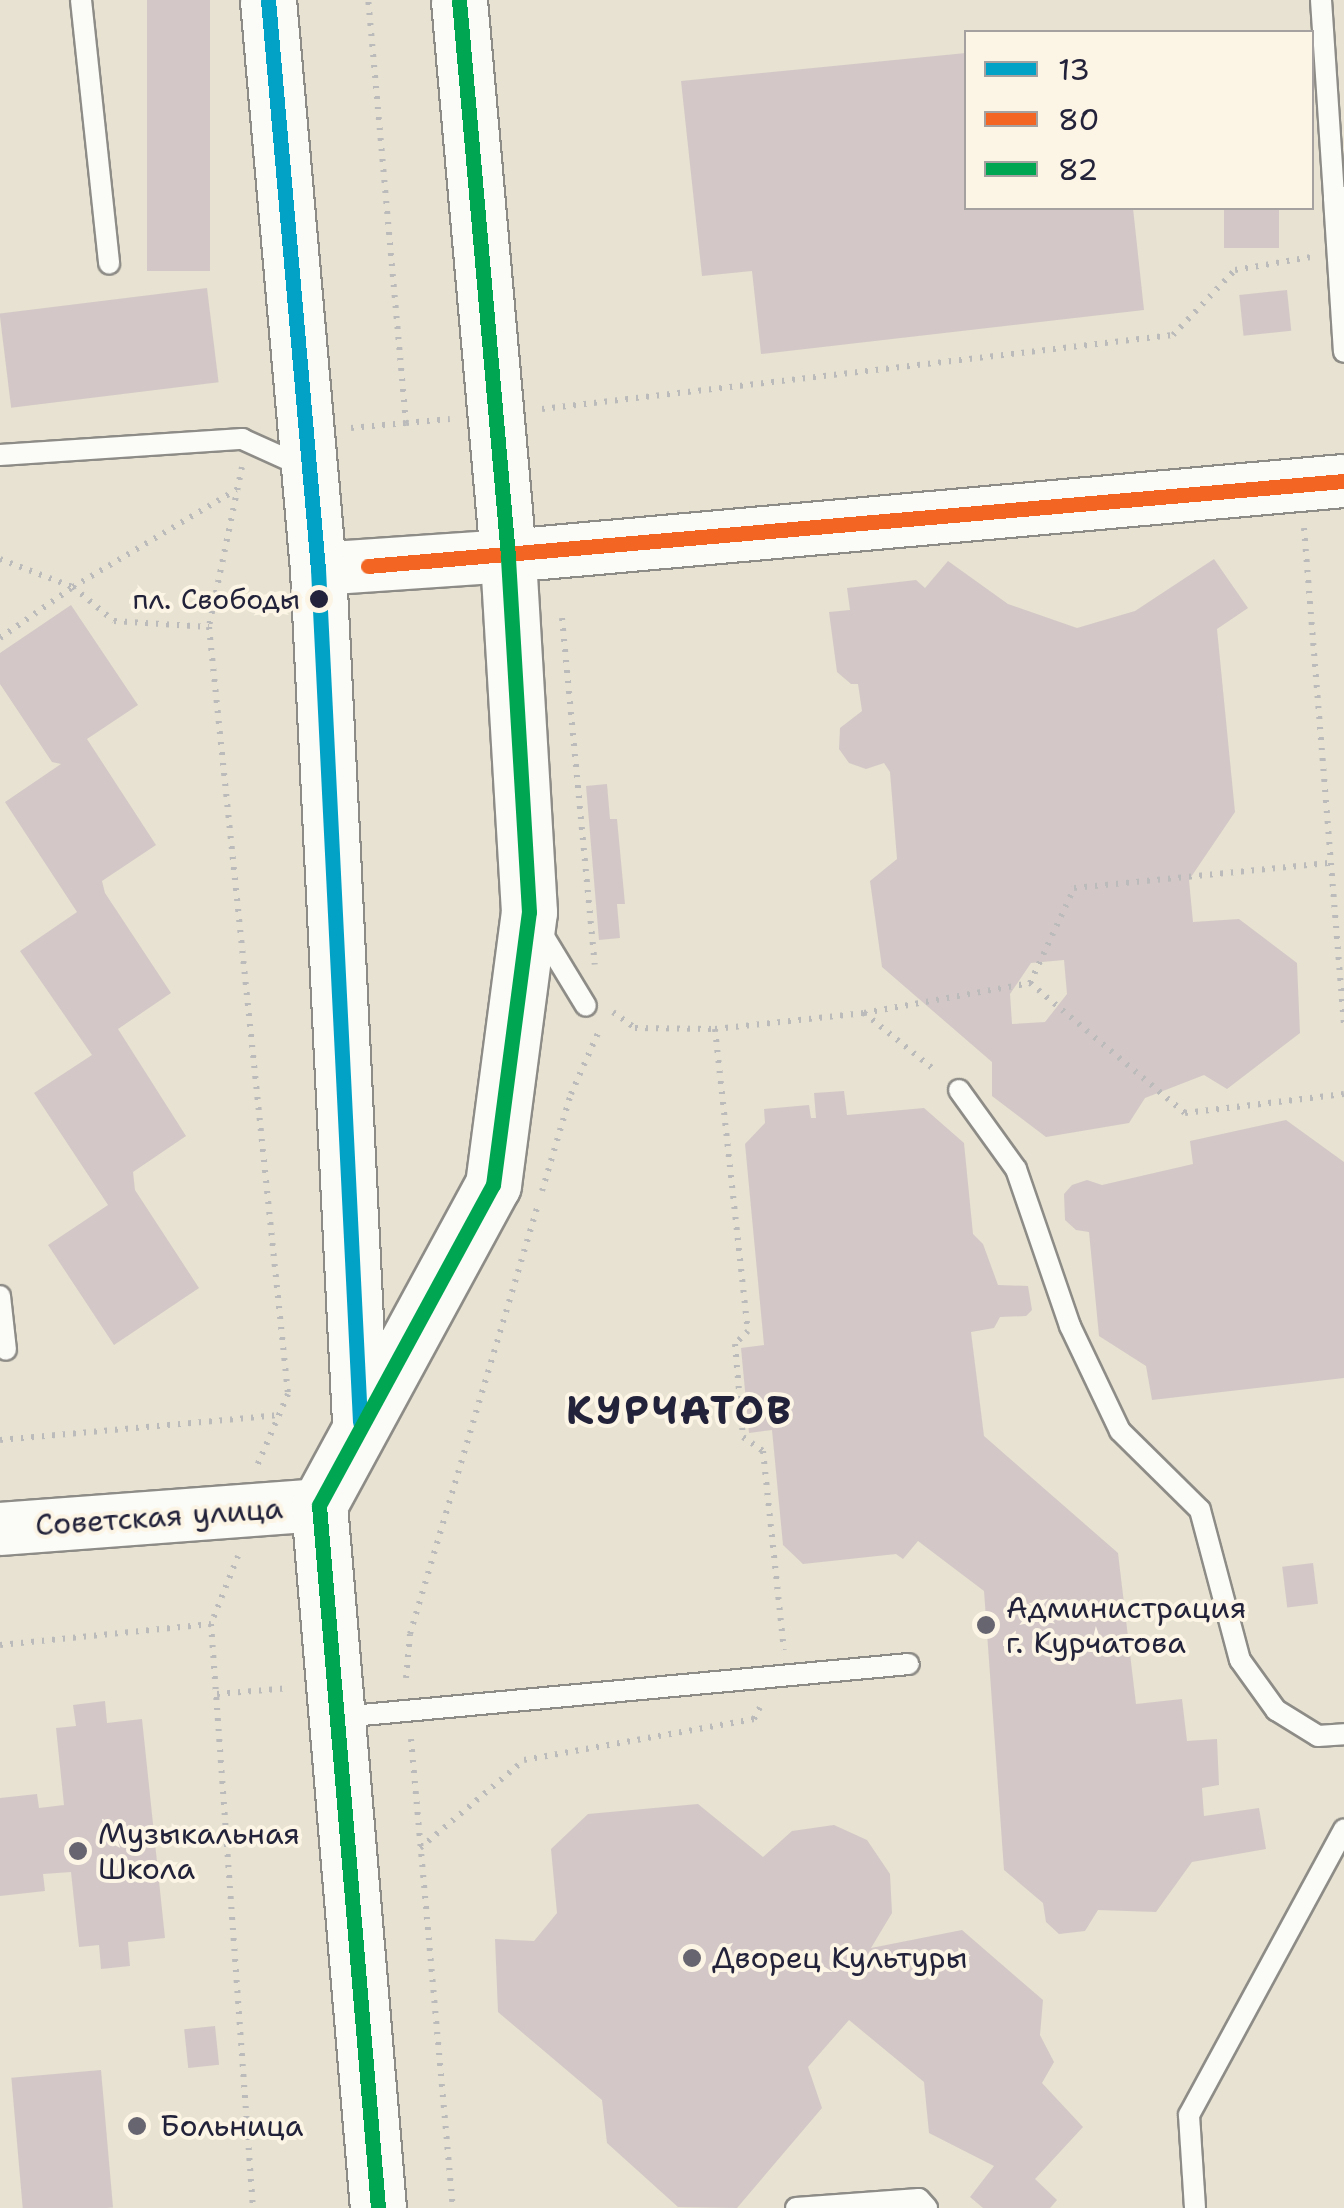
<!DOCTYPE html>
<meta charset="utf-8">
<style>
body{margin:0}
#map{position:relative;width:1344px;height:2208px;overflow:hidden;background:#e7e2d1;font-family:"Shantell Sans",sans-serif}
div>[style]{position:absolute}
.building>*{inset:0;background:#d3c8c7;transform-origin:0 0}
.path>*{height:6px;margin-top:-3px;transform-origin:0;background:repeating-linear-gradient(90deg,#bcbbbb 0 2.5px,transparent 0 10.5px)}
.roads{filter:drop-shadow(2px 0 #8e8c87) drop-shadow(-2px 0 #8e8c87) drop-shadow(0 2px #8e8c87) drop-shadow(0 -2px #8e8c87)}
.service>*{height:20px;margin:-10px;padding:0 10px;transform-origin:10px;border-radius:10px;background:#fbfbf8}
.tertiary>*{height:52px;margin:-26px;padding:0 26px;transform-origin:26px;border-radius:26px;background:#fbfbf8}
.secondary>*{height:55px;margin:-27.5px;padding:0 27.5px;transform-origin:27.5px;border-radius:27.5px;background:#fbfbf8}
.bus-1>*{height:15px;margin:-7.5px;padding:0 7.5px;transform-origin:7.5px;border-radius:7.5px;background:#02a2c7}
.bus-2>*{height:15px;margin:-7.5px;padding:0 7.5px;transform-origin:7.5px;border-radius:7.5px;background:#f26522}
.bus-3>*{height:15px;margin:-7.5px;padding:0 7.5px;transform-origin:7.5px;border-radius:7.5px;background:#00a651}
.dots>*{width:28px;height:28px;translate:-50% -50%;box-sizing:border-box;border:5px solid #fcf5e5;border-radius:50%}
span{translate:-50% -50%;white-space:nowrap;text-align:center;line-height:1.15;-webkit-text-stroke:8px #fcf5e5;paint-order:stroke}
.bus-label{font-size:28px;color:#22223b}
.right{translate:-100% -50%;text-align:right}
.street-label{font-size:30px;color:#22223b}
.poi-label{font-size:30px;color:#22223b}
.left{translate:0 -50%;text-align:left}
.district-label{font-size:40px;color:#22223b;font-weight:700;letter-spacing:2.5px}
.legend{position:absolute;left:964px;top:30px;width:350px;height:180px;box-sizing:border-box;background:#fcf5e5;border:2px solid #a5a1a1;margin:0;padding:12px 18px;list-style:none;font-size:30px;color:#22223b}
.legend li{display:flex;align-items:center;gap:20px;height:50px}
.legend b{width:50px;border:2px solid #a5a1a1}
</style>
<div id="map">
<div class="building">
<div style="left:147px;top:0;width:63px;height:271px"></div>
<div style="clip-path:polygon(966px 53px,966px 208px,1133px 208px,1144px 310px,761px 354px,752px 271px,702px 276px,681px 81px)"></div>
<div style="left:1224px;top:208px;width:55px;height:40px"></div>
<div style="left:207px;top:288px;width:95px;height:209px;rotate:83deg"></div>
<div style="left:1287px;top:290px;width:41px;height:48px;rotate:84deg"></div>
<div style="clip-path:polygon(evenodd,1214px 559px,1248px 608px,1217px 629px,1235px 812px,1189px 880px,1193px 922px,1239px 919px,1297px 963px,1300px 1033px,1227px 1089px,1204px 1075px,1145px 1098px,1129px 1123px,1046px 1137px,992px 1096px,992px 1062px,882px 967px,870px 881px,897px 859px,890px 772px,884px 763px,866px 769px,849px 763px,839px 749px,840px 728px,862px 711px,858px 684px,851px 684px,837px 672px,829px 612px,850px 610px,847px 588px,916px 580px,925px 588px,948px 561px,1008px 604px,1077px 628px,1135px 611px,1214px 559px,1064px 960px,1067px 994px,1045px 1022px,1012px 1024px,1010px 994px,1031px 963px,1064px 960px)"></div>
<div style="clip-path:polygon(71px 605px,138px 705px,87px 739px,156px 845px,102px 881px,105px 893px,171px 993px,118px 1029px,186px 1136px,133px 1172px,135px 1190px,199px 1288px,114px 1345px,48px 1245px,108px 1205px,34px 1093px,92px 1055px,20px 951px,77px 912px,5px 802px,61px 764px,52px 762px,0 684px,0 653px)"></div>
<div style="clip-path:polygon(607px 784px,610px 819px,617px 819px,625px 904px,617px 904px,620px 938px,599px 940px,586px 786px)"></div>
<div style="clip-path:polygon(844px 1091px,847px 1115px,924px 1108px,964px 1143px,973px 1234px,983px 1244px,998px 1285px,1028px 1286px,1032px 1310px,1026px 1316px,1000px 1317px,994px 1328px,971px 1332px,984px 1436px,1118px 1553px,1136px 1704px,1182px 1699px,1187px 1741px,1217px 1739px,1219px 1785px,1202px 1788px,1204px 1816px,1259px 1808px,1266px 1849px,1192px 1862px,1156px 1912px,1098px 1910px,1085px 1931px,1059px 1934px,1046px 1922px,1043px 1903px,1004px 1870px,984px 1591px,918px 1541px,903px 1559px,896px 1554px,803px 1564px,783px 1545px,772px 1430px,749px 1433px,741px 1348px,764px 1345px,745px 1144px,765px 1123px,764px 1109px,809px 1105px,811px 1118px,816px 1118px,814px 1093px)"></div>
<div style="clip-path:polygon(1286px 1120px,1344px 1162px,1344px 1378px,1152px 1400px,1146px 1366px,1099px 1336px,1089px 1232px,1076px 1230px,1065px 1220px,1064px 1194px,1072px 1185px,1087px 1180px,1102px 1185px,1193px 1164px,1190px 1141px)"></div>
<div style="left:1313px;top:1563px;width:41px;height:31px;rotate:83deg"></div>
<div style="clip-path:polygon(105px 1701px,107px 1723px,142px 1719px,165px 1938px,128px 1942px,130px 1966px,101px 1969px,99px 1945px,79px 1947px,71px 1872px,43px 1874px,45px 1891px,0 1896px,0 1798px,37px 1794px,39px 1808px,64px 1805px,56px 1728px,76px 1726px,73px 1705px)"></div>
<div style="clip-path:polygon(698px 1804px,763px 1857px,792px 1831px,834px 1825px,867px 1840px,890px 1874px,892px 1913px,871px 1948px,962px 1930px,1043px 2000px,1040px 2035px,1054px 2062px,1042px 2083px,1083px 2127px,1035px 2179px,1057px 2200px,1050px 2208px,983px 2208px,970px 2197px,994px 2166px,929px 2133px,924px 2082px,849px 2020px,808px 2067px,822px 2108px,737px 2208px,678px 2207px,607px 2143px,602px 2100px,498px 2012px,495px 1939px,534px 1941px,557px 1913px,551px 1849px,588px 1814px)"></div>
<div style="left:215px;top:2026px;width:39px;height:31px;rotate:84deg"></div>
<div style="left:101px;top:2070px;width:138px;height:90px;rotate:85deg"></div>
</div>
<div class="path">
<div style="left:542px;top:409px;width:635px;rotate:-6.69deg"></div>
<div style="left:1173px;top:335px;width:90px;rotate:-46.4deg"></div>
<div style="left:1235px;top:270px;width:77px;rotate:-9.7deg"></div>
<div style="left:406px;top:423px;width:44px;rotate:-5.2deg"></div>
<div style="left:351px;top:428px;width:55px;rotate:-5.2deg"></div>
<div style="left:406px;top:423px;width:425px;rotate:-95.1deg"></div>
<div style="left:242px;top:467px;width:163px;rotate:101.7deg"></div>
<div style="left:209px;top:627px;width:771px;rotate:84.12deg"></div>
<div style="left:288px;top:1394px;width:78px;rotate:113.3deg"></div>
<div style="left:1304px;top:528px;width:499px;rotate:85.4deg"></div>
<div style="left:0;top:559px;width:78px;rotate:21deg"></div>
<div style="left:73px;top:587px;width:53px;rotate:39.7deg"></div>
<div style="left:114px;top:621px;width:95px;rotate:3.6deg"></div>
<div style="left:562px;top:618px;width:348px;rotate:84.6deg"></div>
<div style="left:0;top:638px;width:89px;rotate:-34.9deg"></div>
<div style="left:73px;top:587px;width:190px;rotate:-30.8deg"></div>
<div style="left:1030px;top:983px;width:202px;rotate:40deg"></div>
<div style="left:1185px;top:1113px;width:160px;rotate:-6.8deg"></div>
<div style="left:613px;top:1012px;width:27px;rotate:36deg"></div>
<div style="left:635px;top:1028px;width:80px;rotate:0.7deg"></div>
<div style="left:715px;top:1029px;width:304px;rotate:83.8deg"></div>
<div style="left:748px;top:1331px;width:18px;rotate:135deg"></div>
<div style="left:735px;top:1344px;width:93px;rotate:85.1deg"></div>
<div style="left:743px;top:1437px;width:24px;rotate:35deg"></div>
<div style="left:763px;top:1451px;width:200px;rotate:84deg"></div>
<div style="left:864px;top:1013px;width:169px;rotate:-10.2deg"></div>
<div style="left:1030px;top:983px;width:105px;rotate:-65.1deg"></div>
<div style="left:1074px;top:888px;width:258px;rotate:-5.6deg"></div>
<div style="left:715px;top:1029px;width:150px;rotate:-6.1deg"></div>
<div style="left:864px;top:1013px;width:94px;rotate:38.9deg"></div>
<div style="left:542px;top:1191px;width:101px;rotate:-73.4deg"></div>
<div style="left:571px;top:1094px;width:67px;rotate:-66.1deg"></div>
<div style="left:0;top:1440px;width:280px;rotate:-5.1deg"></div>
<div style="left:238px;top:1556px;width:73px;rotate:111.7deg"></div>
<div style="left:211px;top:1624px;width:586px;rotate:85.89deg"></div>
<div style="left:0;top:1645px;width:212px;rotate:-5.7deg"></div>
<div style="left:406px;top:1678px;width:44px;rotate:-84.8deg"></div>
<div style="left:410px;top:1634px;width:445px;rotate:-73.4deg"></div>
<div style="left:217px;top:1694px;width:73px;rotate:-4.7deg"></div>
<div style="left:411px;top:1739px;width:471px;rotate:84.9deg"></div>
<div style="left:420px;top:1848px;width:136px;rotate:-40.2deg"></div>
<div style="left:524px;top:1760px;width:234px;rotate:-10.1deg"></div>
<div style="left:754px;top:1719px;width:13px;rotate:-63deg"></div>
</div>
<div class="roads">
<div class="service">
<div style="left:81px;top:0;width:265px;rotate:83.9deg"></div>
<div style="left:1321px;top:0;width:198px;rotate:86.2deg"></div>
<div style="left:1344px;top:197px;width:10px;rotate:174deg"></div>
<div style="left:1334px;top:198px;width:154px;rotate:86.3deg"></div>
<div style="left:0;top:455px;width:243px;rotate:-3.8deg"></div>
<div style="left:242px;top:439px;width:66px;rotate:24.2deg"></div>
<div style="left:538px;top:927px;width:92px;rotate:58.7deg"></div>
<div style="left:959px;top:1090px;width:97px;rotate:54.2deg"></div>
<div style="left:1016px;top:1169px;width:166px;rotate:71deg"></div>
<div style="left:1070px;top:1326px;width:116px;rotate:64.5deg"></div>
<div style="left:1120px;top:1431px;width:112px;rotate:44.6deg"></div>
<div style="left:1200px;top:1510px;width:155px;rotate:75.1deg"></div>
<div style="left:1240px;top:1660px;width:62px;rotate:54.2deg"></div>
<div style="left:1276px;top:1710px;width:49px;rotate:31.8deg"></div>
<div style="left:1318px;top:1736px;width:26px;rotate:-4deg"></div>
<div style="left:0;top:1296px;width:54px;rotate:83.7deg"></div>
<div style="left:341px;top:1717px;width:570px;rotate:-5.33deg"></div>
<div style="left:796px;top:2208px;width:123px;rotate:-4.2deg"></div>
<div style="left:919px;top:2199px;width:12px;rotate:48deg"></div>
<div style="left:1195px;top:2208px;width:93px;rotate:-93.7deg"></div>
<div style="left:1189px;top:2115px;width:325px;rotate:-61.5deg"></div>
</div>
<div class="tertiary">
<div style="left:318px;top:569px;width:190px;rotate:-3.9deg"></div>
<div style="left:508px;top:556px;width:839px;rotate:-5.13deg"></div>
<div style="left:0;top:1529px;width:320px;rotate:-4.3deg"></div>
</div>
<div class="secondary">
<div style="left:268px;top:0;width:571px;rotate:84.98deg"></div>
<div style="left:318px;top:569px;width:854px;rotate:87.18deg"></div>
<div style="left:378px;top:2208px;width:705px;rotate:-94.8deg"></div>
<div style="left:319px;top:1505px;width:364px;rotate:-61.5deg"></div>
<div style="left:493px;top:1185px;width:275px;rotate:-82.5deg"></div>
<div style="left:529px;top:912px;width:357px;rotate:-93.4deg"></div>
<div style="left:508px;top:556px;width:558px;rotate:-95.04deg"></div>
</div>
</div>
<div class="bus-1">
<div style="left:268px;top:0;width:571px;rotate:84.98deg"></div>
<div style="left:318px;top:569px;width:854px;rotate:87.18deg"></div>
</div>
<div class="bus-2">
<div style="left:368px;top:566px;width:980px;rotate:-4.98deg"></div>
</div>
<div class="bus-3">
<div style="left:378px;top:2208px;width:705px;rotate:-94.8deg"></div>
<div style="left:319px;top:1505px;width:364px;rotate:-61.5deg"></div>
<div style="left:493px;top:1185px;width:275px;rotate:-82.5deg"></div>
<div style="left:529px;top:912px;width:357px;rotate:-93.4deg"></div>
<div style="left:508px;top:556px;width:558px;rotate:-95.04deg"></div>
</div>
<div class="dots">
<div style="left:319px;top:599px;background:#22223b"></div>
<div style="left:986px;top:1625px;background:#676570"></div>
<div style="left:78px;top:1851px;background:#676570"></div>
<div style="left:692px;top:1958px;background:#676570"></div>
<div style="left:137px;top:2126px;background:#676570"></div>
</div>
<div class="bus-label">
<span class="right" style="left:300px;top:599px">пл. Свободы</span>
</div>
<div class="street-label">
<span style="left:159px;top:1517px;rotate:-4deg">Советская улица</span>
</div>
<div class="poi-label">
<span class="left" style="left:1006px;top:1625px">Администрация<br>г. Курчатова</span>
<span class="left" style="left:98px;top:1851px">Музыкальная<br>Школа</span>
<span class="left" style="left:712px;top:1958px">Дворец Культуры</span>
<span class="left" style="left:160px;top:2126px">Больница</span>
</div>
<div class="district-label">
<span style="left:680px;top:1410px">КУРЧАТОВ</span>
</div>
<ul class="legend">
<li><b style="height:12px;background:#02a2c7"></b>13</li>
<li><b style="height:12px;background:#f26522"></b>80</li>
<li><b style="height:12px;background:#00a651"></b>82</li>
</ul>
</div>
